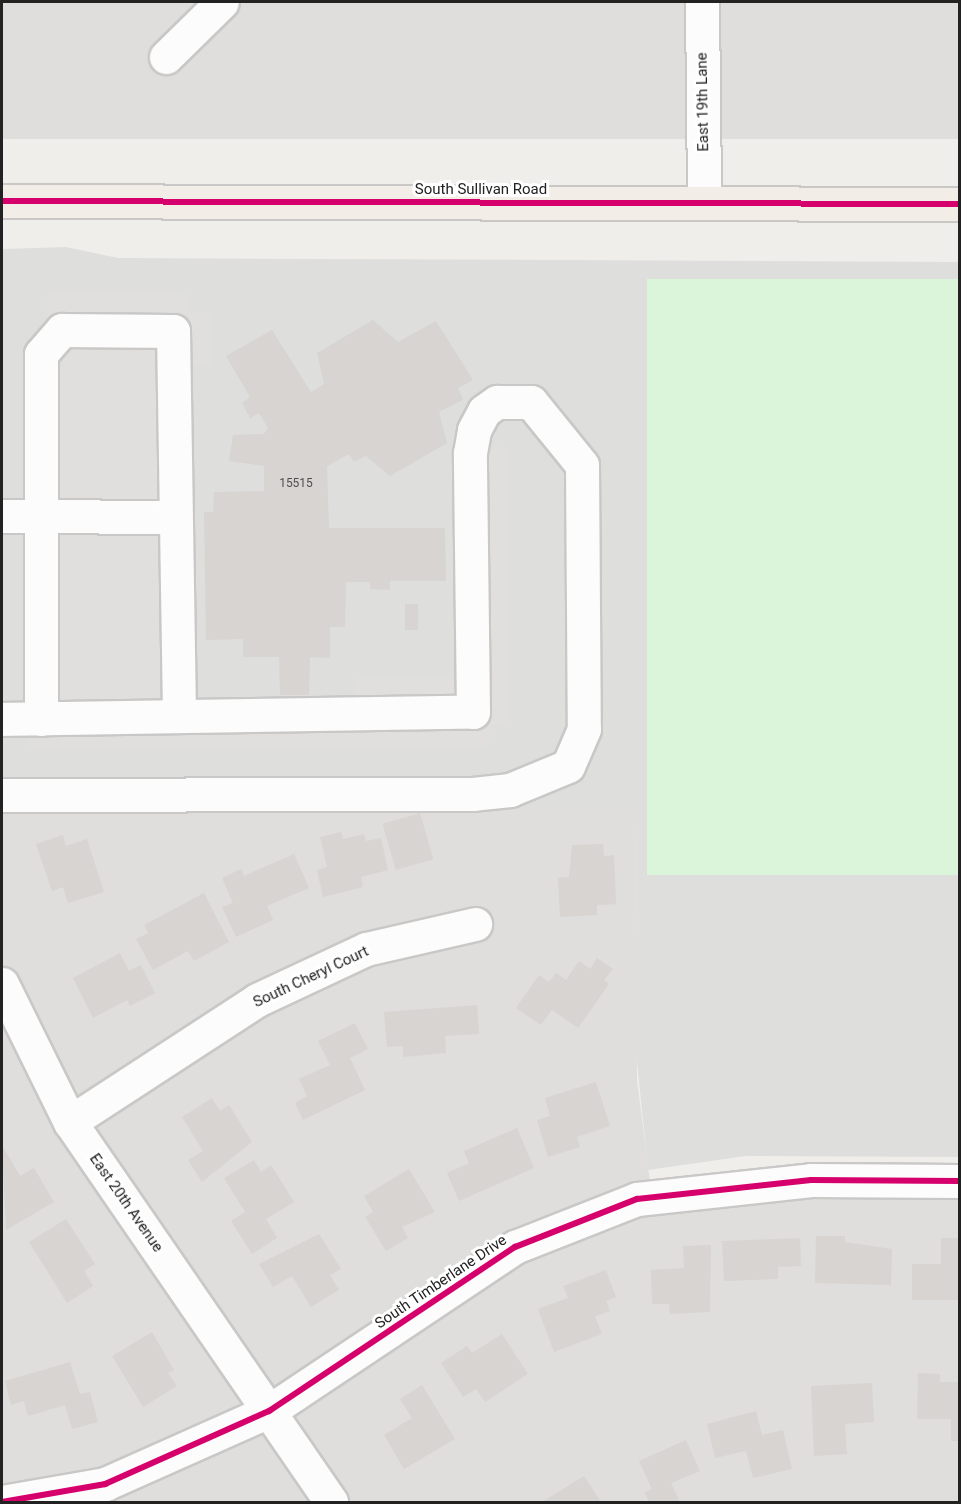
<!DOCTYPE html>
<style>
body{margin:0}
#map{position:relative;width:961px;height:1504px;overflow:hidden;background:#f0eeeb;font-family:Roboto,sans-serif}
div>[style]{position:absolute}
.residential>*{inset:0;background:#dfdedc;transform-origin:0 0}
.religious>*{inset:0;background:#dededc}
.park>*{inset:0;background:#daf5da;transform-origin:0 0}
.parking>*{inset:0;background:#e0dfde}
.building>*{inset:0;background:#d7d4d2;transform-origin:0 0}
.roads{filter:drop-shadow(2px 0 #c9c8c7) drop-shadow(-2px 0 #c9c8c7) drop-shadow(0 2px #c9c8c7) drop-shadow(0 -2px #c9c8c7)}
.minor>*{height:33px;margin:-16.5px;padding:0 16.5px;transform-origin:16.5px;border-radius:16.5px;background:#fdfcfc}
.major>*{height:33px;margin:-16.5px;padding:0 16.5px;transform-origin:16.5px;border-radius:16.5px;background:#f3ede7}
.cycleway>*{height:6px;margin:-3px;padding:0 3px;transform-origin:3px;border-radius:3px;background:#d6006c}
span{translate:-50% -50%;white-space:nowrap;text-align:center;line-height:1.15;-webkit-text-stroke:6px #fff;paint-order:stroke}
.number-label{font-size:12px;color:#4f4e4e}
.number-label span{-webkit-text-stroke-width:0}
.street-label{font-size:15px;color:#222}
.frame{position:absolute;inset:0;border:3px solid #222;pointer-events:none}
</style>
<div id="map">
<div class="residential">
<div style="left:2px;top:2px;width:957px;height:137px"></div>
<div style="clip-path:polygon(2px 808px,635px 808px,637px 1080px,654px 1213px,777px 1199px,959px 1199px,959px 1502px,2px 1502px)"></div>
</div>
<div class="religious">
<div style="clip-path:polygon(66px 247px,118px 258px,959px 262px,959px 1157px,746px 1156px,648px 1170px,636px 1052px,635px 808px,2px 808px,2px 249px)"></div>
</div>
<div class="park">
<div style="left:647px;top:279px;width:312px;height:596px"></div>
</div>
<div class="parking">
<div style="clip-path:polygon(47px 293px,189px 293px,190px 311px,211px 312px,212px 366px,190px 365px,191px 705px,355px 701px,355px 678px,460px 678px,460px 446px,507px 447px,509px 724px,489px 726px,489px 747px,29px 747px,29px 353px,46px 318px)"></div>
</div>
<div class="building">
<div style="clip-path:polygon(373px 320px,398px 342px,436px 321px,473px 380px,458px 388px,463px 400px,439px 412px,447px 443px,390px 476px,366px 456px,354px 462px,349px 454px,327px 466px,329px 528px,445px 528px,446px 581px,390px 581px,390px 590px,370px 589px,370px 582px,346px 582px,345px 627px,330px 627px,330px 658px,310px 657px,309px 695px,280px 695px,279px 657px,243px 657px,243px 639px,206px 640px,204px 512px,213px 512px,214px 492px,264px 491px,264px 466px,229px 461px,233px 435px,264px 434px,268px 428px,259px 413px,250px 418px,242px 403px,250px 397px,226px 356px,272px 330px,311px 392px,324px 384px,317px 353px)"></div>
<div style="left:405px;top:604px;width:13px;height:26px"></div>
<div style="left:420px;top:813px;width:48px;height:39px;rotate:74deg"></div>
<div style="clip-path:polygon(341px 832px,343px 839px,364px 834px,366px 841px,381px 838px,388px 870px,361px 877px,363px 887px,323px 897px,317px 870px,327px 867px,320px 837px)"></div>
<div style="clip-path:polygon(63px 835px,66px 846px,87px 839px,104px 892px,68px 903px,63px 887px,52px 891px,36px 844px)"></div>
<div style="clip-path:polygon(603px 844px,604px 856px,614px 855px,616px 904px,597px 905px,597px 915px,560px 917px,558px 878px,569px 877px,572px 845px)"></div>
<div style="clip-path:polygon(294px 854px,309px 888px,267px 906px,273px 920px,236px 937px,222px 907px,233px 903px,222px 878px,241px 869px,244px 876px)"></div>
<div style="clip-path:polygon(204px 893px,229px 942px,194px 961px,188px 951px,153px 970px,136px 939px,148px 933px,144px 925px)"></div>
<div style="clip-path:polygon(120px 953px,129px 971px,141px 965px,155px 993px,130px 1006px,127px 1000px,93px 1018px,73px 978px)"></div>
<div style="clip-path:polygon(597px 958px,613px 969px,604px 980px,609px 984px,578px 1028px,552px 1010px,541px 1025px,516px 1008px,539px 975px,549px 982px,556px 973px,566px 980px,579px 961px,590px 969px)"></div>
<div style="clip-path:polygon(477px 1005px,479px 1034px,445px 1036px,446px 1053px,403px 1057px,403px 1046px,387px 1047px,384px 1012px)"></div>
<div style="clip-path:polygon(355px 1023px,368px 1049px,350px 1058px,365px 1090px,303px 1120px,295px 1103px,307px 1096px,299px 1079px,330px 1065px,318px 1041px)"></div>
<div style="clip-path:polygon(596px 1082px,610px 1126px,577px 1137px,580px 1147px,548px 1157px,537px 1120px,550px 1116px,545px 1098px)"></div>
<div style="clip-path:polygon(212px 1098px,220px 1111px,229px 1105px,252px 1142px,202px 1182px,188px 1160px,203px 1151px,182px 1117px)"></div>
<div style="clip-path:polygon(517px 1128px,534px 1168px,459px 1201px,447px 1173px,469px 1163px,464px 1151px)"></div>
<div style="clip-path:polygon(2px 1145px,20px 1176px,34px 1168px,54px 1202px,6px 1230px)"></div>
<div style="clip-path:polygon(254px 1160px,261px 1172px,271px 1165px,294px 1202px,266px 1219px,277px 1238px,252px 1254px,231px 1221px,245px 1212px,224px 1178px)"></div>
<div style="clip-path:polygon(409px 1169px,435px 1212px,402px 1227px,408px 1238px,386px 1251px,365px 1217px,373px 1212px,364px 1196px)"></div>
<div style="clip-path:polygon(66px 1219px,95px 1264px,84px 1271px,93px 1286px,67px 1303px,29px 1242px)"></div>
<div style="clip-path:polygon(319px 1234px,341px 1269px,330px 1275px,339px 1290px,311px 1307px,292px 1276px,273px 1287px,259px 1264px)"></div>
<div style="clip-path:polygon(816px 1236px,845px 1236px,845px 1242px,892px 1249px,891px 1285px,815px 1283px)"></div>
<div style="clip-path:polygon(800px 1238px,801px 1266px,778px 1267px,778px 1279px,724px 1281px,722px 1241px)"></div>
<div style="clip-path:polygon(941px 1238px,960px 1238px,960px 1300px,912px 1300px,912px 1264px,941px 1264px)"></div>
<div style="clip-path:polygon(711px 1245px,710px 1312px,670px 1314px,669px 1304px,652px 1304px,651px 1270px,684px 1268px,683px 1246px)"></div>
<div style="clip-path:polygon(606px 1270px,616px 1297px,606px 1301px,610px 1311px,595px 1316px,602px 1334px,554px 1352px,538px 1309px,568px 1298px,563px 1286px)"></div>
<div style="clip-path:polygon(152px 1332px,174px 1370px,168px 1373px,177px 1386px,143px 1407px,112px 1356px)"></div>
<div style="clip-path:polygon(502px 1334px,528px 1374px,485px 1402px,476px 1389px,463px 1397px,441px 1363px,467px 1346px,472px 1353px)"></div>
<div style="clip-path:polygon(70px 1362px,80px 1394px,90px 1392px,98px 1422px,72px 1429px,65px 1405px,28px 1416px,24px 1401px,11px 1405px,5px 1381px)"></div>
<div style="clip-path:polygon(918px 1373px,940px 1374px,940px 1382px,960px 1382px,960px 1441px,951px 1441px,951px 1419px,917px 1419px)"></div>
<div style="clip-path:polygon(872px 1383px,874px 1422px,845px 1424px,847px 1454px,814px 1456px,811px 1386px)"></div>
<div style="clip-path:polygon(422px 1385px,455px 1439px,404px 1469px,384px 1435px,412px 1418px,400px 1399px)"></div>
<div style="clip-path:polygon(756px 1411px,762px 1435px,783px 1430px,792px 1469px,753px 1478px,746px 1451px,715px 1458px,707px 1424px)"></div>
<div style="clip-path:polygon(686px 1440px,700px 1471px,671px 1483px,680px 1502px,649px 1502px,645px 1492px,652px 1489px,639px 1461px)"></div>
<div style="clip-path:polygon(584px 1476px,601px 1502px,542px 1502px)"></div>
</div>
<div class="roads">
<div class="minor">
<div style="left:702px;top:2px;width:201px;rotate:89.4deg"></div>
<div style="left:166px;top:57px;width:78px;rotate:-44.5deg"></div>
<div style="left:2px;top:516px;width:173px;rotate:0.3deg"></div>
<div style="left:2px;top:719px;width:471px;rotate:-0.9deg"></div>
<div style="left:473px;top:712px;width:259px;rotate:-90.7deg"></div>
<div style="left:470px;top:453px;width:23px;rotate:-80deg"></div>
<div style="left:474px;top:430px;width:21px;rotate:-62deg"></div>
<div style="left:484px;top:411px;width:16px;rotate:-35deg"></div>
<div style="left:497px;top:402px;width:34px"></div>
<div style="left:531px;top:402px;width:81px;rotate:51deg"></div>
<div style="left:582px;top:465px;width:264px;rotate:89.6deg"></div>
<div style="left:584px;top:729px;width:40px;rotate:113.4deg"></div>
<div style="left:568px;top:766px;width:63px;rotate:157.5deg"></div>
<div style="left:510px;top:790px;width:37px;rotate:174deg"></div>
<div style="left:473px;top:794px;width:471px;rotate:179.9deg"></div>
<div style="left:41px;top:719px;width:365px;rotate:-90deg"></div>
<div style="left:41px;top:354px;width:32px;rotate:-49deg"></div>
<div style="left:62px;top:330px;width:111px;rotate:0.5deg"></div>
<div style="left:173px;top:331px;width:385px;rotate:89.1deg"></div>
<div style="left:2px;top:984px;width:154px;rotate:63.8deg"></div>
<div style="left:70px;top:1122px;width:461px;rotate:55.5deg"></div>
<div style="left:70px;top:1122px;width:223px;rotate:-33.1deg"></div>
<div style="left:257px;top:1000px;width:120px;rotate:-25.1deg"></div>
<div style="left:366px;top:949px;width:112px;rotate:-12.9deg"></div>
<div style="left:2px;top:1502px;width:105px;rotate:-9.9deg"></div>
<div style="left:105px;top:1484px;width:180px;rotate:-24deg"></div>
<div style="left:269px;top:1411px;width:296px;rotate:-33.7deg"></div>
<div style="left:515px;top:1247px;width:131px;rotate:-21.5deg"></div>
<div style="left:637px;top:1199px;width:175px;rotate:-6.2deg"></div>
<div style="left:811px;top:1180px;width:149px;rotate:0.4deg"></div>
</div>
<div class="major">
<div style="left:2px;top:201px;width:958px;rotate:0.18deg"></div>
</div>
</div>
<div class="cycleway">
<div style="left:2px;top:201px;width:958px;rotate:0.18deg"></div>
<div style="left:2px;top:1502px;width:105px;rotate:-9.9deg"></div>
<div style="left:105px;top:1484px;width:180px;rotate:-24deg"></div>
<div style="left:269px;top:1411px;width:296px;rotate:-33.7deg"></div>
<div style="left:515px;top:1247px;width:131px;rotate:-21.5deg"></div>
<div style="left:637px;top:1199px;width:175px;rotate:-6.2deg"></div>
<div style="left:811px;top:1180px;width:149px;rotate:0.4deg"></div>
</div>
<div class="number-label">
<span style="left:296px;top:484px">15515</span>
</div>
<div class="street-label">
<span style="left:703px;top:102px;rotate:-91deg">East 19th Lane</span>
<span style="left:481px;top:190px">South Sullivan Road</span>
<span style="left:311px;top:977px;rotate:-25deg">South Cheryl Court</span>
<span style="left:126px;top:1203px;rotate:55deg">East 20th Avenue</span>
<span style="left:441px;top:1282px;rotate:-34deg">South Timberlane Drive</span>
</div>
<div class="frame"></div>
</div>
